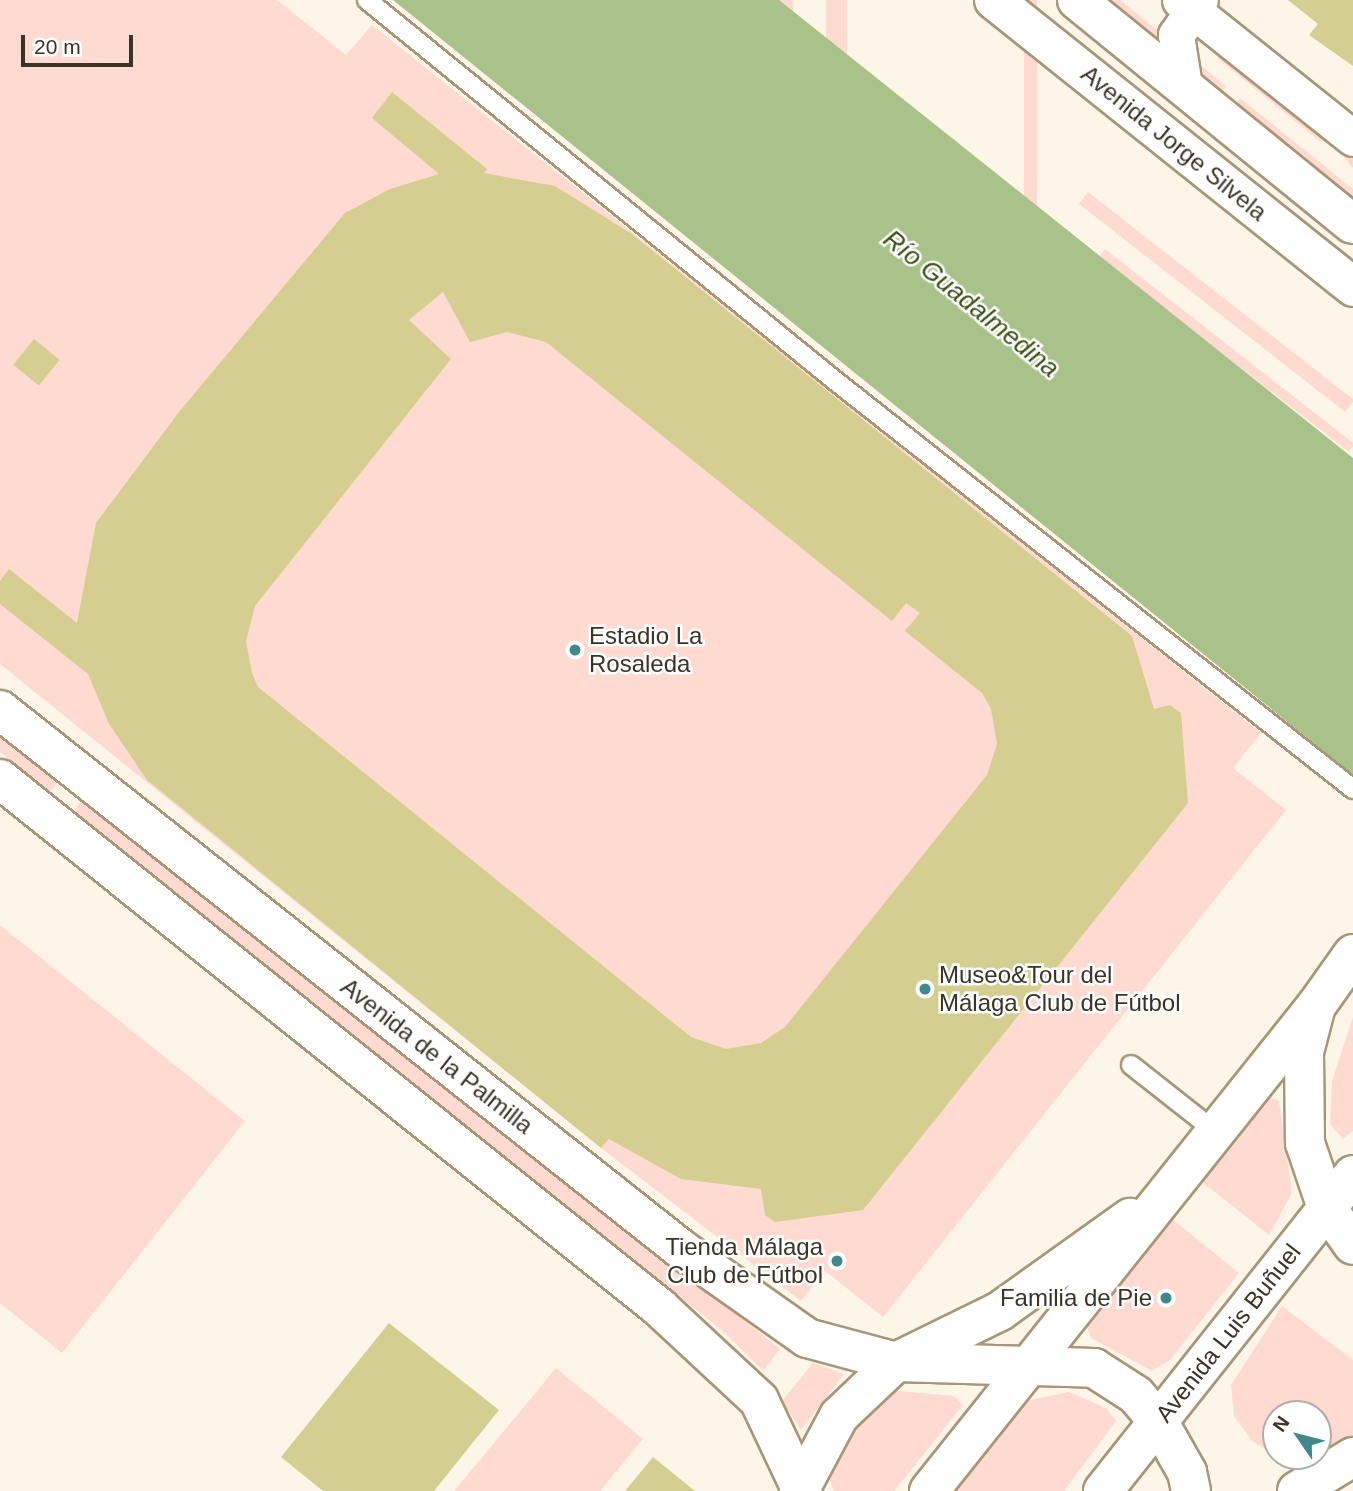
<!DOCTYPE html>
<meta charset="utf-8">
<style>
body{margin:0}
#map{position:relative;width:1353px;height:1491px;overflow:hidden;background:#fdf6e8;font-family:Arial,sans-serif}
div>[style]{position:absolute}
.green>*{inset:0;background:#fedad0;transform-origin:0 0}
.water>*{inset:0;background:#a8c289}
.building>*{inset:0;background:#d4cf91;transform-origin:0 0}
.roads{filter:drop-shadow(2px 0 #a89677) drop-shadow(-2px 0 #a89677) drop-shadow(0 2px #a89677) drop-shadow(0 -2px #a89677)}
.service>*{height:18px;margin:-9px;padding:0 9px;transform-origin:9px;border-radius:9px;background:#fff}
.minor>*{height:35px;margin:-17.5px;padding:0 17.5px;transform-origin:17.5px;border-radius:17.5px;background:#fff}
.secondary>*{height:38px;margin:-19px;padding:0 19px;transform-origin:19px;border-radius:19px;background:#fff}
.primary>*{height:38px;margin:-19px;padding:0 19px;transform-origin:19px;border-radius:19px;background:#fff}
.dots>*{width:19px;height:19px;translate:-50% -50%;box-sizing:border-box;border:4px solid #fff;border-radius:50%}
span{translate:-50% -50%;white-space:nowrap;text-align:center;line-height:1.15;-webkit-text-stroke:5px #fff;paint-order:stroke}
.street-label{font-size:24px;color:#3b3327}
.poi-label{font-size:24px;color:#3b3327}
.left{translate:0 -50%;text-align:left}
.right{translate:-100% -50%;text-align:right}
.water-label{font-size:26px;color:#394f13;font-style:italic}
.north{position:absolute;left:1262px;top:1400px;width:70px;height:70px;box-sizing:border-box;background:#fff;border:2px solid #b1ada9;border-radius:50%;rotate:305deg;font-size:19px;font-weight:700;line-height:28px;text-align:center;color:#3b3327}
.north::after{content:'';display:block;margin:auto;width:24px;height:32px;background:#408889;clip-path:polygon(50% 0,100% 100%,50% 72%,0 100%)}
.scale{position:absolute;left:21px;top:35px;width:112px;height:32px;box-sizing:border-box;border:4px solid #3b3327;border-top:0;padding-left:9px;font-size:21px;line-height:24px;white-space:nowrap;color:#3b3327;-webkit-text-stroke:5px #fff;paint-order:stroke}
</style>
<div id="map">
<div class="green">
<div style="clip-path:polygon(0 0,277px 0,346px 55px,372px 25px,1261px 733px,1233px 768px,1286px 810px,883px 1317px,825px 1271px,801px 1301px,601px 1148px,0 664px)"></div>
<div style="left:779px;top:0;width:14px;height:305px"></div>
<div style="left:826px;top:0;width:21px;height:295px"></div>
<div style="left:1024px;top:0;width:13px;height:421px"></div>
<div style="clip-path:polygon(1096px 0,1120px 0,1161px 33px,1156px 40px)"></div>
<div style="clip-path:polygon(1224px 49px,1353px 151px,1353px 168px,1327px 136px,1321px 142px,1217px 58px)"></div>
<div style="clip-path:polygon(1187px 54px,1226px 86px,1221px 93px,1236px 104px,1240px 98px,1353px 189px,1353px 205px,1206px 88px)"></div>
<div style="left:1088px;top:192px;width:338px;height:15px;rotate:38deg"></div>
<div style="left:1105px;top:249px;width:317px;height:10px;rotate:38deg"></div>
<div style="clip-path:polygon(0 733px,59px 780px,50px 792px,0 752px)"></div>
<div style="clip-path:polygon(83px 799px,780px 1349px,763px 1371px,725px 1333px,74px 811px)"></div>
<div style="clip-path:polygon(0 925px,245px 1121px,62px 1353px,0 1303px)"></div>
<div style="clip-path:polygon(1353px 1017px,1353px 1131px,1343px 1139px,1330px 1124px,1332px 1081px)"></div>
<div style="clip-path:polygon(1269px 1097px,1279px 1101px,1292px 1193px,1269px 1235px,1201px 1181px)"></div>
<div style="clip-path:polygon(1171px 1218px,1239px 1273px,1170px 1360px,1152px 1371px,1091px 1338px,1086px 1324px)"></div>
<div style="clip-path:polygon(1282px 1306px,1353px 1360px,1353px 1434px,1318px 1452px,1318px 1414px,1276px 1414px,1276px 1456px,1252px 1441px,1234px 1416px,1231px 1385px)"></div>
<div style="clip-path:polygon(813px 1363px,844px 1374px,801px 1430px,782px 1401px)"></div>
<div style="clip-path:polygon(556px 1368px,643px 1439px,600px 1491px,454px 1491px)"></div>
<div style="clip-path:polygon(888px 1390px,954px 1396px,963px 1405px,894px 1491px,834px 1491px,825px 1469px)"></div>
<div style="clip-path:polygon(1069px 1392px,1106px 1408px,1116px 1421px,1064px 1491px,953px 1491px,1014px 1414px,1030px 1400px)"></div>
</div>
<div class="water">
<div style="clip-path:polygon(393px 0,779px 0,1353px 458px,1353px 775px)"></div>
</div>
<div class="building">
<div style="clip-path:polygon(1288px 0,1353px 0,1353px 66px,1309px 35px,1318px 24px)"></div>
<div style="clip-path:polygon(evenodd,392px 92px,487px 169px,484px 173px,555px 186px,632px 234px,1132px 636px,1154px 709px,1170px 705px,1181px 713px,1188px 803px,863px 1210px,775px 1222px,765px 1215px,761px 1189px,681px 1179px,609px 1139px,601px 1148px,147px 780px,109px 724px,88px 674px,0 604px,0 581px,9px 569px,77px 623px,96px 523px,179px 412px,345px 213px,390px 189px,439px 174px,372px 118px,392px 92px,443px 292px,470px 342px,507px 332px,546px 342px,892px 621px,906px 603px,920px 613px,905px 631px,982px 693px,991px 709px,997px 744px,987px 775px,785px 1027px,761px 1043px,726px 1049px,691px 1037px,258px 687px,252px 673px,246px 641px,255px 606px,451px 359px,409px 320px,443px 292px)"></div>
<div style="left:34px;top:339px;width:33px;height:33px;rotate:39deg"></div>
<div style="clip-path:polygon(389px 1323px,499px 1410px,434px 1491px,323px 1491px,281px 1457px)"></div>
<div style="clip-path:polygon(653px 1457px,695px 1491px,625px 1491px)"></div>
</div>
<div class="roads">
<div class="service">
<div style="left:367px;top:0;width:607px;rotate:39.12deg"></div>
<div style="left:838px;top:383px;width:656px;rotate:38.25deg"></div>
<div style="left:1131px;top:1065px;width:107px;rotate:38.2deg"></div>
</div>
<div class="minor">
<div style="left:1180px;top:0;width:221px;rotate:38.6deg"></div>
<div style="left:1184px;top:86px;width:52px;rotate:-98.9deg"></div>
<div style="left:1176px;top:35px;width:42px;rotate:-55.6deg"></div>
</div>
<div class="secondary">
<div style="left:0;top:710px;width:868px;rotate:38.36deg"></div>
<div style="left:681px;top:1249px;width:154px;rotate:35.2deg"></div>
<div style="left:807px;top:1338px;width:92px;rotate:15.1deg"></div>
<div style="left:896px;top:1362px;width:198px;rotate:1.7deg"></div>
<div style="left:1094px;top:1368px;width:50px;rotate:32.7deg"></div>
<div style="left:1136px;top:1395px;width:34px;rotate:50deg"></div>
<div style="left:1158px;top:1421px;width:59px;rotate:60.4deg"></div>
<div style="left:1187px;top:1472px;width:19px;rotate:78deg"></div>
<div style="left:0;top:779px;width:846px;rotate:38.71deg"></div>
<div style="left:660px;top:1308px;width:135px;rotate:42.9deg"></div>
<div style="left:759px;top:1400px;width:101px;rotate:64.7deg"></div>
<div style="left:799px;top:1491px;width:85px;rotate:-61.9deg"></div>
<div style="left:839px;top:1416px;width:79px;rotate:-43.5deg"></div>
<div style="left:896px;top:1362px;width:116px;rotate:-26.1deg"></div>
<div style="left:1000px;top:1311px;width:160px;rotate:-35.6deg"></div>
<div style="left:929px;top:1491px;width:620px;rotate:-51.41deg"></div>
<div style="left:1103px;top:1491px;width:361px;rotate:-51.6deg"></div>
<div style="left:1297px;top:1491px;width:66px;rotate:-31.3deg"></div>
</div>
<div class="primary">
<div style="left:994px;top:0;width:460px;rotate:38.6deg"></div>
<div style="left:1077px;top:0;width:355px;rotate:39.1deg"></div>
<div style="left:1353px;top:954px;width:64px;rotate:125.4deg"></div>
<div style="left:1316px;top:1006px;width:48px;rotate:104.6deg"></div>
<div style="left:1304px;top:1052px;width:91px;rotate:89.4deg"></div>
<div style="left:1305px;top:1143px;width:69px;rotate:71.3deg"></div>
<div style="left:1327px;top:1208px;width:45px;rotate:54.9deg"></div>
<div style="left:1327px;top:1208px;width:42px;rotate:-51.8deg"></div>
</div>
</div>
<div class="dots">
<div style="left:575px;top:650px;background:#408889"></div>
<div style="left:925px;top:989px;background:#408889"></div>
<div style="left:837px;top:1261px;background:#408889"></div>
<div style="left:1166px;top:1298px;background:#408889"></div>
</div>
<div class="street-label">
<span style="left:1174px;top:143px;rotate:39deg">Avenida Jorge Silvela</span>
<span style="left:437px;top:1056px;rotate:38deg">Avenida de la Palmilla</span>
<span style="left:1228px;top:1333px;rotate:-52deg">Avenida Luis Buñuel</span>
</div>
<div class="poi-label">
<span class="left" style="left:589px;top:650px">Estadio La<br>Rosaleda</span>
<span class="left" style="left:939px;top:989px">Museo&amp;Tour del<br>Málaga Club de Fútbol</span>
<span class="right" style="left:823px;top:1261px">Tienda Málaga<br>Club de Fútbol</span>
<span class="right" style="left:1152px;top:1298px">Familia de Pie</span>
</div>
<div class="water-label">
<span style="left:971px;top:304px;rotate:39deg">Río Guadalmedina</span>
</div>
<div class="north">N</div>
<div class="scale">20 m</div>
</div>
